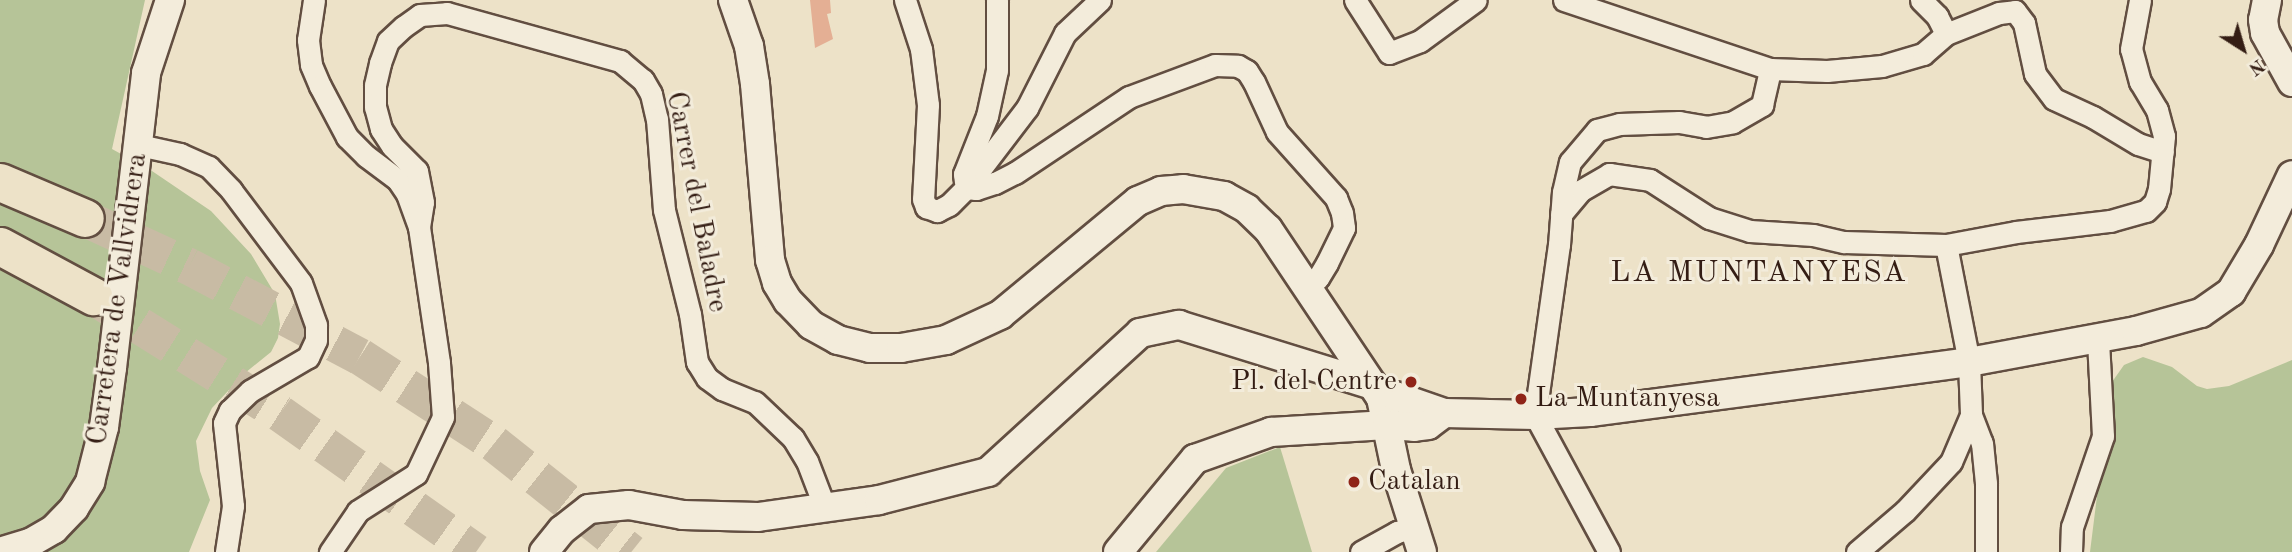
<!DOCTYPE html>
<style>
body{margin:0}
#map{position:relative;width:2292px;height:552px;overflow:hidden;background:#ede2c8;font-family:"Old Standard TT",serif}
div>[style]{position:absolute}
.green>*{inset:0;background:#b6c498}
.building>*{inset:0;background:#e4af94}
.highway-tunnel>*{height:37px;margin-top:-18.5px;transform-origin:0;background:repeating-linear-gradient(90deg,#c8bba4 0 37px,transparent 0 55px)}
.roads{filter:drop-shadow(2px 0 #624e41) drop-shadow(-2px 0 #624e41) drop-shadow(0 2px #624e41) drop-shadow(0 -2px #624e41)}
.street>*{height:21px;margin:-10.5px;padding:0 10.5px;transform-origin:10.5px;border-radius:10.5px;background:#f3ecdb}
.secondary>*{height:28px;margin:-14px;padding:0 14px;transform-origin:14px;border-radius:14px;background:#f3ecdb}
.highway>*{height:37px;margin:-18.5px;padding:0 18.5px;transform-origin:18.5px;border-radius:18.5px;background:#ede2c8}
.dots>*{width:19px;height:19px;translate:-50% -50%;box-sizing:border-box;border:4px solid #f3ecdb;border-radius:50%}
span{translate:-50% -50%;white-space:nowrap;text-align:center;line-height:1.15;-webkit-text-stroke:6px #f3ecdb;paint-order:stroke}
.street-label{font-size:28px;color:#341d14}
.poi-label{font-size:28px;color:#341d14}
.right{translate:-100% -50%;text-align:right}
.left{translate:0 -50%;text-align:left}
.neighbourhood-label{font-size:30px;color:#341d14;letter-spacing:2px}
.north{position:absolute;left:2208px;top:14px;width:70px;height:70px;-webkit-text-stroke:5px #f3ecdb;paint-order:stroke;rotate:143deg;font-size:19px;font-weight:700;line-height:28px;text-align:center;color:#341d14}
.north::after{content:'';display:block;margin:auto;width:24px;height:32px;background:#341d14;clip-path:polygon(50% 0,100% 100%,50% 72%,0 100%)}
</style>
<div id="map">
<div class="green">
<div style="clip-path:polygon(0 0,145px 0,112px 149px,152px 171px,211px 211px,251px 254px,275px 294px,280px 324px,278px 338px,271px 352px,245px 373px,212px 408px,196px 441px,200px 471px,210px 500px,189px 552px,0 552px)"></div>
<div style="clip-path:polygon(2143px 357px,2172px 367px,2197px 386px,2207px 389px,2229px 386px,2292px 360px,2292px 552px,2090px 552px,2099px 480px,2103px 478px,2115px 436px,2112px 382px,2124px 365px)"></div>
<div style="clip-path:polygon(1280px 447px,1312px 552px,1156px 552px,1226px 468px)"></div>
</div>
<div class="building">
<div style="clip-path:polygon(810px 0,830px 0,831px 13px,827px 14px,833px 39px,815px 48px)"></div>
</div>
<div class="highway-tunnel">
<div style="left:85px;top:218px;width:115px;rotate:24.8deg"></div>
<div style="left:189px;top:266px;width:193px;rotate:27.8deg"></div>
<div style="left:360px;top:356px;width:160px;rotate:33deg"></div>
<div style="left:494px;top:443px;width:175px;rotate:38.5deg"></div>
<div style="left:93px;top:296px;width:221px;rotate:32deg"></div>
<div style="left:280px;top:413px;width:240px;rotate:35.3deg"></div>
</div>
<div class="roads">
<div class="street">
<div style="left:314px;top:0;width:40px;rotate:98.5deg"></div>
<div style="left:308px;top:40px;width:25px;rotate:83deg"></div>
<div style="left:311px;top:65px;width:23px;rotate:67deg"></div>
<div style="left:320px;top:86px;width:58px;rotate:62.1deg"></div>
<div style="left:347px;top:137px;width:27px;rotate:45deg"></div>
<div style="left:366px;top:156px;width:39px;rotate:37deg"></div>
<div style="left:397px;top:179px;width:18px;rotate:56deg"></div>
<div style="left:407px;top:194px;width:35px;rotate:70deg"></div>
<div style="left:419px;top:227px;width:137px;rotate:81.6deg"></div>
<div style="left:439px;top:363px;width:54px;rotate:85.8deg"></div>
<div style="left:443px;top:417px;width:63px;rotate:115.3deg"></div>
<div style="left:416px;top:474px;width:69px;rotate:147.5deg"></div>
<div style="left:358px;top:511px;width:50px;rotate:124.3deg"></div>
<div style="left:905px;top:0;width:52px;rotate:71.9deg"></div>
<div style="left:921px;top:49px;width:56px;rotate:82.9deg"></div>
<div style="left:928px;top:105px;width:94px;rotate:93deg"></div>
<div style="left:923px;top:199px;width:9px;rotate:69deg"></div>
<div style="left:926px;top:207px;width:12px;rotate:20deg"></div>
<div style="left:937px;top:211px;width:13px;rotate:-27deg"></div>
<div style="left:949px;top:205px;width:24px;rotate:-45deg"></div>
<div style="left:966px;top:188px;width:101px;rotate:-52.7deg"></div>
<div style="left:1027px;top:108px;width:84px;rotate:-63.1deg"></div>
<div style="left:1065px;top:33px;width:48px;rotate:-43.3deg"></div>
<div style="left:1355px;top:0;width:63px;rotate:57.3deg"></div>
<div style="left:1389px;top:53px;width:33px;rotate:-21deg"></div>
<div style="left:1420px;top:41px;width:69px;rotate:-36.2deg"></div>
<div style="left:1564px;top:0;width:217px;rotate:18.5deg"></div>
<div style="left:1770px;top:69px;width:57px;rotate:2deg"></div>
<div style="left:1827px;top:71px;width:55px;rotate:-5.2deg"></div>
<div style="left:1882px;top:66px;width:43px;rotate:-16.3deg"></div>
<div style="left:1923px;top:54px;width:30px;rotate:-41deg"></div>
<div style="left:1946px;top:34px;width:57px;rotate:-21.6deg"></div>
<div style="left:1999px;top:13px;width:16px;rotate:-7deg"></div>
<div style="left:2015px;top:11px;width:15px;rotate:53deg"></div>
<div style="left:2024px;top:23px;width:52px;rotate:77.8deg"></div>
<div style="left:2035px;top:74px;width:31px;rotate:53deg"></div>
<div style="left:2054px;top:99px;width:43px;rotate:24.8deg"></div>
<div style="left:2093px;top:117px;width:52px;rotate:31deg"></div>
<div style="left:2138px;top:144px;width:26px;rotate:18deg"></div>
<div style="left:1921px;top:0;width:23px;rotate:45deg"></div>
<div style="left:1937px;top:16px;width:20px;rotate:63deg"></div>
<div style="left:139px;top:145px;width:42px;rotate:12.4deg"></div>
<div style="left:180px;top:154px;width:32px;rotate:24deg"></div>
<div style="left:209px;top:167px;width:32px;rotate:46deg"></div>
<div style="left:231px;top:190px;width:116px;rotate:53deg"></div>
<div style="left:301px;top:283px;width:45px;rotate:70.3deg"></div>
<div style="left:316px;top:325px;width:15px;rotate:90deg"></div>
<div style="left:316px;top:340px;width:19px;rotate:115deg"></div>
<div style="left:308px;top:357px;width:67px;rotate:149.6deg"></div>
<div style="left:250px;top:391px;width:28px;rotate:136deg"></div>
<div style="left:230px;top:410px;width:14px;rotate:115deg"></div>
<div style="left:224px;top:423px;width:83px;rotate:83.8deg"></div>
<div style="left:233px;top:506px;width:47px;rotate:98.7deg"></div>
<div style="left:965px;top:182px;width:8px;rotate:-97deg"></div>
<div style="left:964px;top:174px;width:62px;rotate:-68.4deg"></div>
<div style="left:987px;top:116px;width:47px;rotate:-77.7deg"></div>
<div style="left:997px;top:70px;width:70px;rotate:-90deg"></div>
<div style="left:966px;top:188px;width:10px;rotate:6deg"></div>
<div style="left:976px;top:189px;width:20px;rotate:-18deg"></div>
<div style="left:995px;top:183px;width:22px;rotate:-27deg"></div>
<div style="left:1015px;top:173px;width:137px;rotate:-33.7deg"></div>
<div style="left:1129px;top:97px;width:92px;rotate:-20.4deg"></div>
<div style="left:1215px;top:65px;width:23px;rotate:2deg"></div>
<div style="left:1238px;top:66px;width:10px;rotate:29deg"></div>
<div style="left:1247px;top:71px;width:13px;rotate:58deg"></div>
<div style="left:1254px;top:82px;width:55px;rotate:65.3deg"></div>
<div style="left:1277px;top:132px;width:89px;rotate:48.2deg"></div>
<div style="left:1336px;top:198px;width:16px;rotate:68deg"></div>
<div style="left:1342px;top:213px;width:15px;rotate:82deg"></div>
<div style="left:1344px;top:228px;width:39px;rotate:116deg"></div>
<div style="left:1327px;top:263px;width:17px;rotate:121deg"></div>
<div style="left:1318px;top:278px;width:14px;rotate:141deg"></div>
<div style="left:1561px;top:214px;width:30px;rotate:-50deg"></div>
<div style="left:1580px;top:191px;width:34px;rotate:-30deg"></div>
<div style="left:1609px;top:174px;width:41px;rotate:8.3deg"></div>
<div style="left:1650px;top:180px;width:70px;rotate:32.8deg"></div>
<div style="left:1709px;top:218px;width:43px;rotate:17.6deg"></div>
<div style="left:1750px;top:231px;width:63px;rotate:3.6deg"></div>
<div style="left:1813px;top:235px;width:32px;rotate:13deg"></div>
<div style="left:1844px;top:242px;width:102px;rotate:1.7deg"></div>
<div style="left:1946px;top:245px;width:71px;rotate:-10.5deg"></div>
<div style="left:2016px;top:232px;width:95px;rotate:-6.7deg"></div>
<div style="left:2110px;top:221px;width:37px;rotate:-16deg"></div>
<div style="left:2146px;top:211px;width:13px;rotate:-45deg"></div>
<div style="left:2155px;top:202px;width:14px;rotate:-73deg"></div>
<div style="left:2159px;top:189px;width:53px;rotate:-84.6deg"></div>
<div style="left:2164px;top:136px;width:27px;rotate:-105deg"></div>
<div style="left:2157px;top:110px;width:33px;rotate:-121deg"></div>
<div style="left:2140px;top:82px;width:34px;rotate:-105deg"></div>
<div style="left:2131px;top:49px;width:50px;rotate:-79.6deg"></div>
<div style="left:419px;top:227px;width:25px;rotate:-81deg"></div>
<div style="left:423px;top:202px;width:32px;rotate:-101deg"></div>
<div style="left:417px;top:171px;width:35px;rotate:-135deg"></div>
<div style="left:392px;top:146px;width:20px;rotate:-123deg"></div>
<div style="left:381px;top:129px;width:23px;rotate:-105deg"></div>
<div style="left:375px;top:107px;width:22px;rotate:-90deg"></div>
<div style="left:375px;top:85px;width:23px;rotate:-77deg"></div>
<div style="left:380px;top:63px;width:23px;rotate:-70deg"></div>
<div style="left:388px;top:41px;width:21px;rotate:-43deg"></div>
<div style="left:403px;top:27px;width:21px;rotate:-35deg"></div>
<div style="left:420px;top:15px;width:27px;rotate:-4deg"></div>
<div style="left:447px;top:13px;width:180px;rotate:15.5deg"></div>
<div style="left:620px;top:61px;width:30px;rotate:40deg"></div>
<div style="left:643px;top:80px;width:16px;rotate:60deg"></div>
<div style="left:651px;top:94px;width:26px;rotate:77deg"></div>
<div style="left:657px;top:119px;width:91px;rotate:85.6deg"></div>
<div style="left:664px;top:210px;width:107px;rotate:76deg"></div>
<div style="left:690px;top:314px;width:49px;rotate:81.7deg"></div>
<div style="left:697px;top:362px;width:19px;rotate:58deg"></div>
<div style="left:707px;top:378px;width:19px;rotate:36deg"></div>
<div style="left:722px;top:389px;width:35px;rotate:22deg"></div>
<div style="left:755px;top:402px;width:52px;rotate:43.5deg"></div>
<div style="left:793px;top:438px;width:27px;rotate:59deg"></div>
<div style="left:807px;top:461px;width:50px;rotate:69deg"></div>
<div style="left:1946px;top:245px;width:119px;rotate:78.9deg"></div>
<div style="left:1969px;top:362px;width:53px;rotate:87.8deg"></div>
<div style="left:1971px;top:415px;width:30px;rotate:69deg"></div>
<div style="left:1982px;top:443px;width:40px;rotate:84.3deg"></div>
<div style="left:1986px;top:483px;width:69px;rotate:90deg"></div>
<div style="left:1361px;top:552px;width:41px;rotate:-29.1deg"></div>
<div style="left:1397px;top:532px;width:18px;rotate:-16deg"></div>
<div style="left:1609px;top:552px;width:156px;rotate:-118.4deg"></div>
<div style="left:1535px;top:415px;width:172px;rotate:-82deg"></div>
<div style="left:1559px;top:245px;width:53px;rotate:-85.7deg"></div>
<div style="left:1563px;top:192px;width:31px;rotate:-77deg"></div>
<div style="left:1570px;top:162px;width:42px;rotate:-49.8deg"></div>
<div style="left:1597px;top:130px;width:23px;rotate:-15deg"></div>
<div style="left:1619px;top:124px;width:60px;rotate:-1.9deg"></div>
<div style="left:1679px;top:122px;width:27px;rotate:10deg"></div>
<div style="left:1706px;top:127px;width:27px;rotate:-10deg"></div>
<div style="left:1733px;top:122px;width:34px;rotate:-30deg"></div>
<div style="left:1762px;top:105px;width:37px;rotate:-77deg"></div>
<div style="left:1857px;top:552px;width:63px;rotate:-40.5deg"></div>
<div style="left:1905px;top:511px;width:67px;rotate:-46.8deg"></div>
<div style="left:1951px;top:462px;width:51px;rotate:-66.9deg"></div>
<div style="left:2071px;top:552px;width:25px;rotate:-88deg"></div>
<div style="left:2072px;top:527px;width:96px;rotate:-71.2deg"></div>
<div style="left:2103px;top:436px;width:96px;rotate:-93deg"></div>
</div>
<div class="secondary">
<div style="left:733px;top:0;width:49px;rotate:70.8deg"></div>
<div style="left:749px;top:46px;width:38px;rotate:81deg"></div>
<div style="left:755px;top:84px;width:177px;rotate:85.1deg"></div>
<div style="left:770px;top:260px;width:24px;rotate:73deg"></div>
<div style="left:777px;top:283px;width:21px;rotate:59deg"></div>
<div style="left:788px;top:301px;width:33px;rotate:46deg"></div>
<div style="left:811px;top:325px;width:31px;rotate:29deg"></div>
<div style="left:838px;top:340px;width:33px;rotate:14deg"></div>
<div style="left:870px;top:348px;width:31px"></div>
<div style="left:901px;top:348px;width:46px;rotate:-10.1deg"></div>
<div style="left:946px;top:340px;width:60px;rotate:-24.8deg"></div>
<div style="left:1000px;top:315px;width:179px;rotate:-39.6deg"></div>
<div style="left:1138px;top:201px;width:25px;rotate:-23deg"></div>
<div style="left:1161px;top:191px;width:22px;rotate:-5deg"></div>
<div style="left:1183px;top:189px;width:42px;rotate:9.7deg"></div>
<div style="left:1224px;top:196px;width:26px;rotate:29deg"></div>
<div style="left:1247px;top:209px;width:29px;rotate:44deg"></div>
<div style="left:1268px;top:229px;width:203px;rotate:56.2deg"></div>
<div style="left:1381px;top:398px;width:74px;rotate:78.2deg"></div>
<div style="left:1396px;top:470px;width:86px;rotate:72.4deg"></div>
<div style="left:2267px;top:0;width:20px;rotate:101deg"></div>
<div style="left:2263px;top:20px;width:13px;rotate:81deg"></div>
<div style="left:2265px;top:33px;width:56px;rotate:61.1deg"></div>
<div style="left:1381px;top:398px;width:14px;rotate:-8deg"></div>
<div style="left:1395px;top:396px;width:52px;rotate:19.1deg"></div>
<div style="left:1444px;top:413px;width:91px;rotate:1.3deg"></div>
<div style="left:1535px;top:415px;width:55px;rotate:-3.1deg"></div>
<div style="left:1590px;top:412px;width:382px;rotate:-7.5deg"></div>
<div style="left:1969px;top:362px;width:170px;rotate:-10.5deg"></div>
<div style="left:2136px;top:331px;width:67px;rotate:-15.5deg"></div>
<div style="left:2201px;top:313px;width:37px;rotate:-35deg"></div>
<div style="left:2231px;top:292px;width:55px;rotate:-59.2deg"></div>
<div style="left:2259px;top:245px;width:77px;rotate:-64.8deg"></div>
<div style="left:0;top:552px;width:31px;rotate:-17deg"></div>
<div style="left:30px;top:543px;width:28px;rotate:-30deg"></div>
<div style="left:54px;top:529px;width:29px;rotate:-46deg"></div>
<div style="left:74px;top:508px;width:31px;rotate:-58deg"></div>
<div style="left:90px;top:482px;width:57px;rotate:-75.7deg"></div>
<div style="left:104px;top:427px;width:60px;rotate:-82.3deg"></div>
<div style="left:112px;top:368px;width:297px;rotate:-83.4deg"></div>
<div style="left:146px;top:73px;width:77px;rotate:-71.8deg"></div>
<div style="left:544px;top:552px;width:28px;rotate:-51deg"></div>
<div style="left:562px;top:530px;width:34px;rotate:-38deg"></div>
<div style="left:589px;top:509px;width:40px;rotate:-5.7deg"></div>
<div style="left:629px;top:505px;width:55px;rotate:10.5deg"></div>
<div style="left:683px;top:515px;width:75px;rotate:1.5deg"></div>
<div style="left:758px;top:517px;width:122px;rotate:-8deg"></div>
<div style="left:879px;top:500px;width:113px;rotate:-14.4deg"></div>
<div style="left:988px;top:472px;width:206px;rotate:-42.4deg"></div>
<div style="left:1140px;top:333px;width:40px;rotate:-12deg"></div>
<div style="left:1179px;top:325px;width:203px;rotate:17.2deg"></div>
<div style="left:1118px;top:552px;width:121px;rotate:-50.4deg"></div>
<div style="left:1195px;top:459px;width:81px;rotate:-19.6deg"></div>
<div style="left:1271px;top:432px;width:116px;rotate:-3.5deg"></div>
<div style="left:1387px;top:425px;width:27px;rotate:4deg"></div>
<div style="left:1414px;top:427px;width:14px;rotate:-8deg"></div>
<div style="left:1428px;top:425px;width:20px;rotate:-37deg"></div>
</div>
<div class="highway">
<div style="left:0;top:182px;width:92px;rotate:23deg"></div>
<div style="left:0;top:246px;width:106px;rotate:28.3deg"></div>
</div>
</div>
<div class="dots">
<div style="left:1411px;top:382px;background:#8f2418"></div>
<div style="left:1521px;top:399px;background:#8f2418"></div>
<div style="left:1354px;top:482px;background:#8f2418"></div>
</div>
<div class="street-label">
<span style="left:696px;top:202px;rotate:79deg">Carrer del Baladre</span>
<span style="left:118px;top:299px;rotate:-82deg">Carretera de Vallvidrera</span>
</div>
<div class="poi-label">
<span class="right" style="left:1397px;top:382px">Pl. del Centre</span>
<span class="left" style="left:1535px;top:399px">La Muntanyesa</span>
<span class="left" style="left:1368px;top:482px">Catalan</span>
</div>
<div class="neighbourhood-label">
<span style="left:1759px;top:273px">LA MUNTANYESA</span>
</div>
<div class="north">N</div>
</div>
